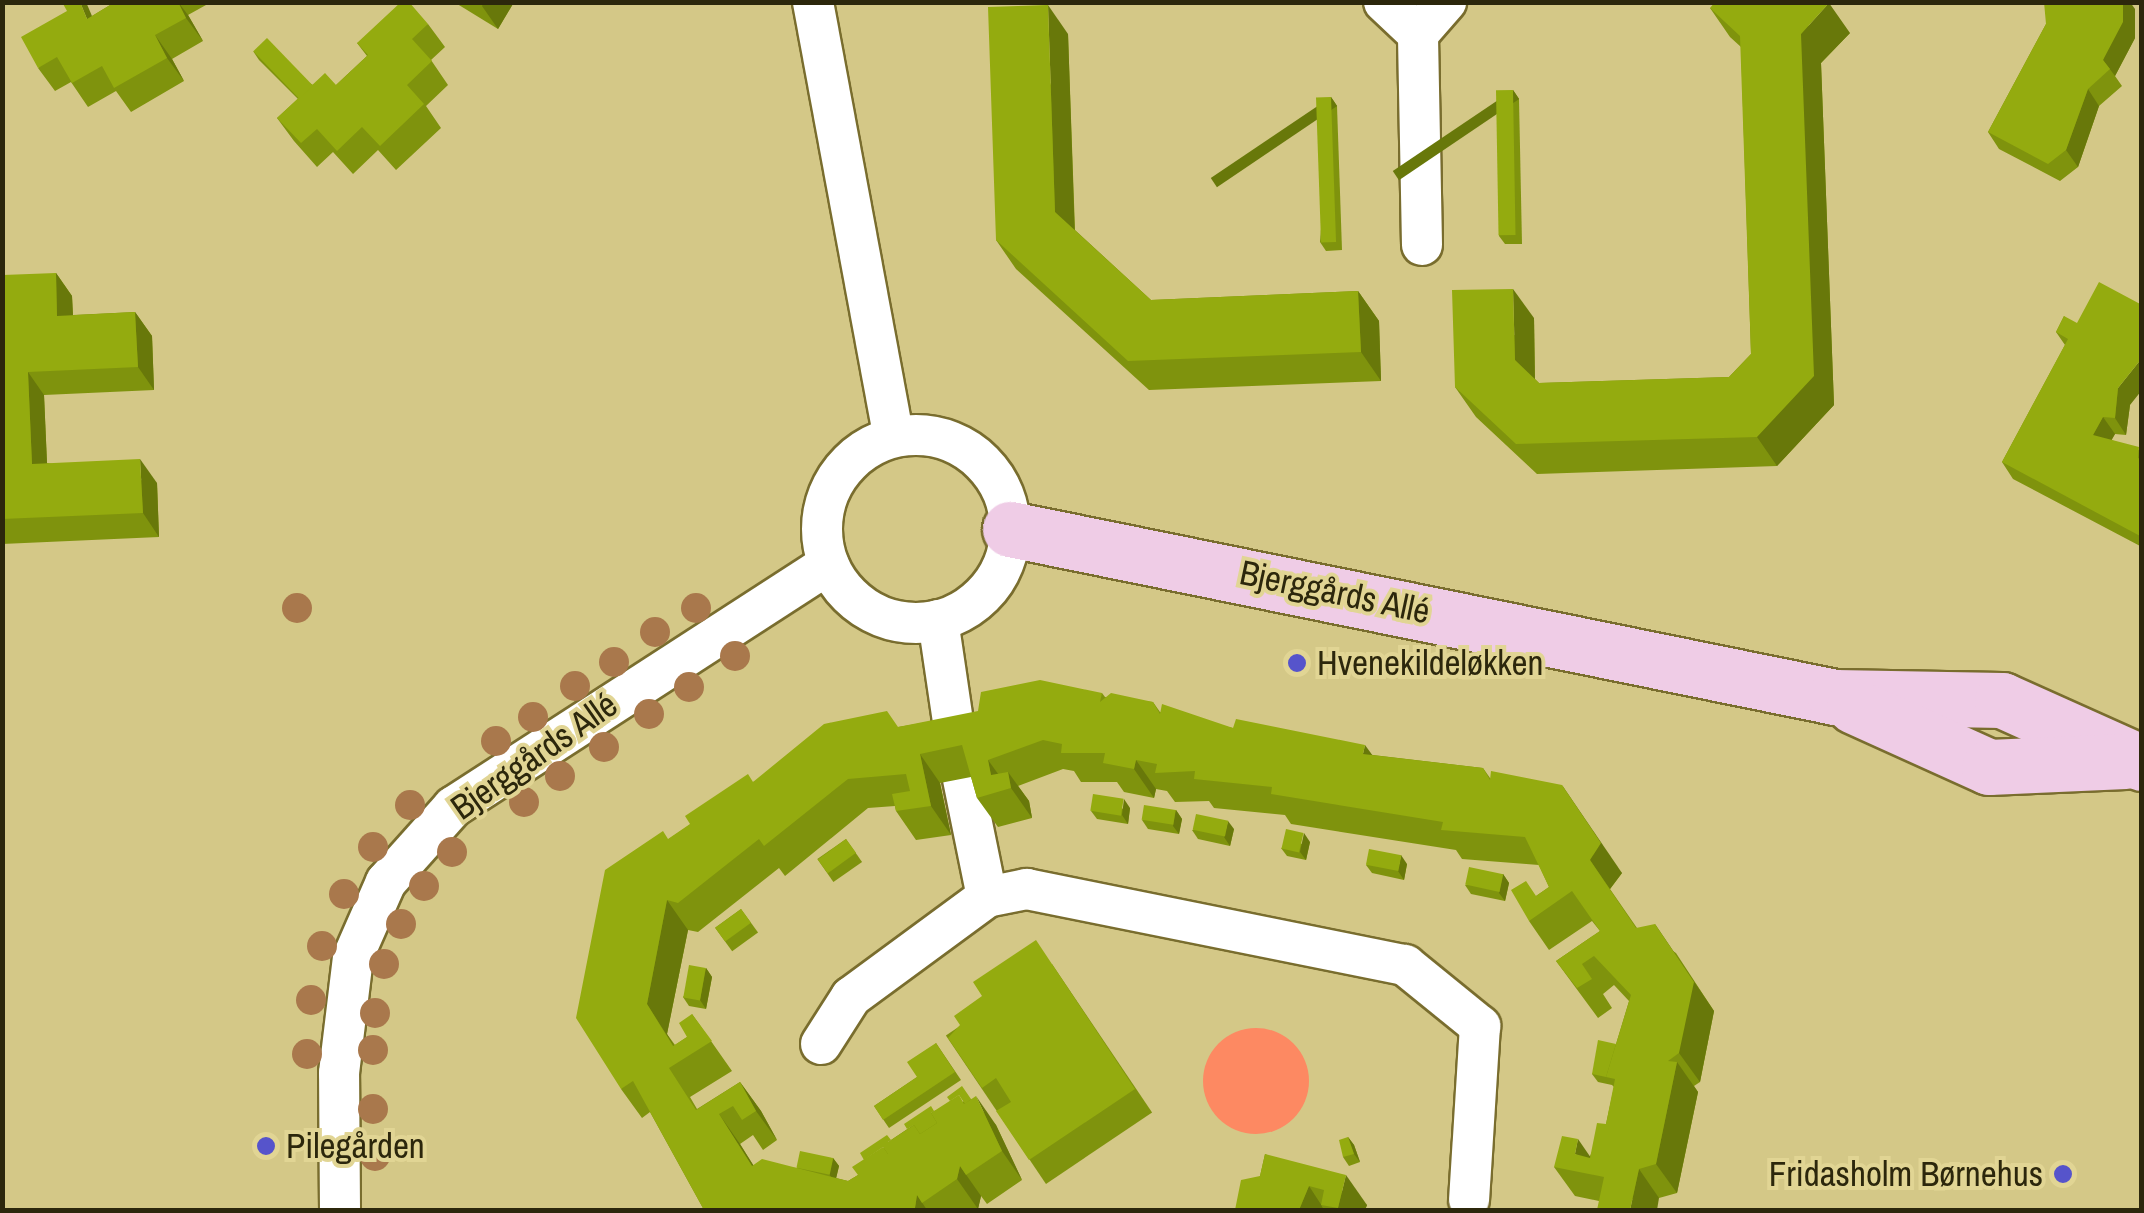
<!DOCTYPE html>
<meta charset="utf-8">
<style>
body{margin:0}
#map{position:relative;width:2144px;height:1213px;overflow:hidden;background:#d4c887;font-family:"Archivo Narrow",sans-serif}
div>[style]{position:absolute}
.green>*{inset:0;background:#fd8962}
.round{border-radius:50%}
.roads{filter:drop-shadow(2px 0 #796d2e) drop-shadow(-2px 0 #796d2e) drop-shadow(0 2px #796d2e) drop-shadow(0 -2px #796d2e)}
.street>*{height:40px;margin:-20px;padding:0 20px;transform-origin:20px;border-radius:20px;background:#fff}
.street>.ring{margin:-20px;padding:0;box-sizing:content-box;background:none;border:40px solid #fff;border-radius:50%}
.secondary>*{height:55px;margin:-27.5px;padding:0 27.5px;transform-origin:27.5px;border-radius:27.5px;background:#efcce6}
.trees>*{width:30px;height:30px;margin:-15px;border-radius:50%;background:#a9784c}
.wall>*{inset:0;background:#7f930d;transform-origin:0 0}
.shaded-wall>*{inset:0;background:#68780a;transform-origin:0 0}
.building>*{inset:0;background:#94ab0f;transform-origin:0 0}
.dots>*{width:28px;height:28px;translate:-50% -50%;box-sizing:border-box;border:5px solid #e1d594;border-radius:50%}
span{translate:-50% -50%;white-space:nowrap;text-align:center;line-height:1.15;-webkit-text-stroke:8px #e1d594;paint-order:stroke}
.street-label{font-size:35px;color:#2c270c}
.poi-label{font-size:35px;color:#2c270c}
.left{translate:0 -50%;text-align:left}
.right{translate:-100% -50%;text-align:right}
.frame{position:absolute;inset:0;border:5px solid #2c270c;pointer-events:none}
</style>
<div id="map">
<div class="green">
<div class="round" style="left:1203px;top:1028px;width:106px;height:106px"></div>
</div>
<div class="roads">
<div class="street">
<div style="left:813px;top:2px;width:442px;rotate:79.5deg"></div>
<div style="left:1384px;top:2px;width:47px;rotate:43.3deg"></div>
<div style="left:1422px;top:245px;width:211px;rotate:-91.1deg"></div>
<div style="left:1418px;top:34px;width:43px;rotate:-48.8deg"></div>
<div class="ring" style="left:822px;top:435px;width:148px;height:148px"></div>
<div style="left:938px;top:620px;width:130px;rotate:81.6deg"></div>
<div style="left:963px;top:779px;width:120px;rotate:78.5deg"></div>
<div style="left:821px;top:1044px;width:56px;rotate:-57.4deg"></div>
<div style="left:851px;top:997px;width:169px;rotate:-36.3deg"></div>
<div style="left:987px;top:897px;width:41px;rotate:-11.3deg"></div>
<div style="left:1027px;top:889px;width:386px;rotate:11.4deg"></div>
<div style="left:1405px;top:965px;width:97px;rotate:39.1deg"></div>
<div style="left:1480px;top:1026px;width:174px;rotate:93.6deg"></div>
<div style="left:340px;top:1210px;width:137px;rotate:-90.4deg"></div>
<div style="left:339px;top:1073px;width:117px;rotate:-83.1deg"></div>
<div style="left:353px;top:957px;width:82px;rotate:-66.3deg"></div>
<div style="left:386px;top:882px;width:101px;rotate:-48.2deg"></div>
<div style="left:453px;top:807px;width:447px;rotate:-32.9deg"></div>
</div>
<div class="secondary">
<div style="left:1010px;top:529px;width:842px;rotate:11.51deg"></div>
<div style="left:1835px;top:697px;width:167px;rotate:1deg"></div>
<div style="left:2002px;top:700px;width:154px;rotate:24.2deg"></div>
<div style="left:1854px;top:706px;width:148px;rotate:24.3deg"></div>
<div style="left:1989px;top:767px;width:136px;rotate:-2.5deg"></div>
</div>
</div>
<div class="trees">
<div style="left:297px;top:608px"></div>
<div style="left:696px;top:608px"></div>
<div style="left:655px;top:632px"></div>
<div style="left:735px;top:656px"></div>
<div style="left:614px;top:662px"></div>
<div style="left:575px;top:686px"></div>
<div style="left:689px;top:687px"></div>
<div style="left:649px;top:714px"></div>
<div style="left:533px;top:717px"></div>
<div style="left:496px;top:741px"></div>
<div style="left:604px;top:747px"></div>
<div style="left:560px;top:776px"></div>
<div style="left:524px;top:802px"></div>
<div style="left:410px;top:805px"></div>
<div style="left:373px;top:847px"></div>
<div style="left:452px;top:852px"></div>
<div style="left:424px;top:886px"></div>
<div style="left:344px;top:894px"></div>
<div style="left:401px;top:924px"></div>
<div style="left:322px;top:946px"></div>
<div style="left:384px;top:964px"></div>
<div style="left:311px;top:1000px"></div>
<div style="left:375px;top:1013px"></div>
<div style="left:373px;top:1050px"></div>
<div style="left:307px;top:1054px"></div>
<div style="left:373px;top:1109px"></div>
<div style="left:375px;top:1156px"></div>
</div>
<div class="wall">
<div style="clip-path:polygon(115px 2px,205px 2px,206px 5px,188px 15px,203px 41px,172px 59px,184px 81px,131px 112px,116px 91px,88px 107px,71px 82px,55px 91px,38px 68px,92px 16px)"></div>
<div style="clip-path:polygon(454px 2px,514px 2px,498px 29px)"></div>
<div style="clip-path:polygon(1710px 8px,1850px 33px,1821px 63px,1834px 405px,1777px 466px,1537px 474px,1476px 417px,1455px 387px,1534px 318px,1535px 379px,1539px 383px,1729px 377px,1751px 354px,1741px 47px,1730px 37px)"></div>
<div style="clip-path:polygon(2135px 9px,2135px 38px,2115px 76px,2122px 86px,2099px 106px,2078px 167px,2060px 181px,1999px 149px,1988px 132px,2046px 24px)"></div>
<div style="clip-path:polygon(428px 24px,445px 47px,431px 60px,448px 85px,426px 106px,441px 128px,396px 170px,378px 150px,353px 174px,333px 152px,317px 167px,294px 141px,277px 118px,298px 99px,259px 60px,253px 51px,313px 85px,336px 85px,367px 56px,357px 43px)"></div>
<div style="clip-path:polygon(1068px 34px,1075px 230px,1151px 300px,1358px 291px,1379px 321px,1381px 381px,1149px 390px,1016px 269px,996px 240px)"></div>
<div style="clip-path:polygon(1513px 90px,1519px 99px,1522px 244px,1505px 244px,1499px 236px)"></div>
<div style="clip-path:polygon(1331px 97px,1337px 106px,1342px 250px,1326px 251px,1320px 242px)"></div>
<div style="clip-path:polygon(56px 273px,72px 296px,73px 315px,135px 312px,152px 336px,154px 390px,44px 395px,47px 463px,157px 483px,159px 537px,2px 544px,2px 319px,5px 319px)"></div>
<div style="clip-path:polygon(2064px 316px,2130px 405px,2126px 435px,2115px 434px,2111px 440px,2142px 451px,2142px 547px,2013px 479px,2002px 462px,2065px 345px,2056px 332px)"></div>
<div style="clip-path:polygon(1102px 693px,1105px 697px,1153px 702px,1160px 712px,1233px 728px,1373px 755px,1483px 768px,1490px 778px,1622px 873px,1610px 889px,1637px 928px,1676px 953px,1714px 1011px,1700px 1082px,1694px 1086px,1698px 1092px,1677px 1193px,1659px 1198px,1599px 1201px,1575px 1196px,1554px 1167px,1590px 1156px,1606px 1124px,1614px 1087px,1612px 1085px,1598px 1082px,1592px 1074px,1616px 1044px,1629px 1001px,1614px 985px,1603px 994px,1612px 1008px,1598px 1018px,1556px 961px,1600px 931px,1592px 921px,1549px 950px,1529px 921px,1536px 896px,1549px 887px,1539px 865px,1462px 859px,1456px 850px,1291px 824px,1285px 815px,1214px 808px,1209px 801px,1175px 802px,1167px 791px,1156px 789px,1154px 798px,1124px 792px,1117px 782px,1081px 782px,1074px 771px,1063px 769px,1018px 786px,1029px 801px,1032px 818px,998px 827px,977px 798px,971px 777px,940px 783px,951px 835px,916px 840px,896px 811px,895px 806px,868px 808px,785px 876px,779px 868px,698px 932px,688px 930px,667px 1034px,675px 1045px,687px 1037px,692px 1014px,732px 1071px,690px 1097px,697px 1109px,740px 1082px,761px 1111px,777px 1140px,763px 1150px,753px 1135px,740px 1144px,753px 1165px,797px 1168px,833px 1158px,839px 1166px,836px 1178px,848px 1181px,858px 1175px,891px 1140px,934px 1111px,971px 1099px,996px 1125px,1022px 1180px,987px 1204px,981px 1196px,978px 1209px,975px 1210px,704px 1210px,650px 1112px,642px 1118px,621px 1089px,669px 839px,753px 782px,898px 727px)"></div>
<div style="clip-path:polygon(1130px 808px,1128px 824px,1097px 819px,1091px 811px)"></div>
<div style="clip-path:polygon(1176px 810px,1182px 819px,1179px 834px,1148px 829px,1142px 820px)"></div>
<div style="clip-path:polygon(1234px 829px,1230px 846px,1198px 839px,1192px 830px)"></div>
<div style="left:846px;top:839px;width:28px;height:35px;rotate:55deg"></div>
<div style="clip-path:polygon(1310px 842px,1306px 860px,1287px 856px,1281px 848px)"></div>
<div style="clip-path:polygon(1407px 864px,1404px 880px,1372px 873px,1366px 865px)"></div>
<div style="clip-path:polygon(1503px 874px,1509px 883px,1505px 901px,1471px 894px,1465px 885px)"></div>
<div style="left:741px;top:909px;width:29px;height:32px;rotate:54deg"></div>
<div style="left:1052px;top:964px;width:179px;height:128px;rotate:56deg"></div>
<div style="clip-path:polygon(706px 968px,712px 977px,706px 1009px,689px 1006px,683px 997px)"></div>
<div style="clip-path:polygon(936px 1043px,961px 1080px,889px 1128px,874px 1106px,917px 1077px)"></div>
<div style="clip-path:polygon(1348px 1137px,1354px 1145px,1360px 1162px,1349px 1166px,1343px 1157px)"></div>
<div style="clip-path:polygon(1265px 1154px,1367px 1205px,1365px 1210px,1235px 1210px,1260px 1176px)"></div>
</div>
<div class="shaded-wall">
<div style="clip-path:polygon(80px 2px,86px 2px,103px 42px,87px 19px)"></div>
<div style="clip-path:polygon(178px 2px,188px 15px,203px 41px,186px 18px)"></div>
<div style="clip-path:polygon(484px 2px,514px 2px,498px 29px,482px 6px)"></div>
<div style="clip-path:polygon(2123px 2px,2130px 2px,2135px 9px,2135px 38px,2115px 76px,2103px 60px)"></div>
<div style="clip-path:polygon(1829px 3px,1850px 33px,1821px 63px,1834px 405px,1777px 466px,1757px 437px,1801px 34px)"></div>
<div style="clip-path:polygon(1048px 5px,1068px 34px,1075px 241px,1055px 212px)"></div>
<div style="clip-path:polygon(155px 35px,172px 59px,184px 81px,167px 58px)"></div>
<div style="clip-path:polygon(2088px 89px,2099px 106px,2078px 167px,2066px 150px)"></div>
<div style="left:1513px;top:90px;width:11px;height:145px;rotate:56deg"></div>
<div style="left:1331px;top:97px;width:11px;height:145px;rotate:56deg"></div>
<div style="clip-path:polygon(56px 273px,72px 296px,74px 339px,57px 316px)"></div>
<div style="clip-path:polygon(1513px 289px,1534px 318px,1535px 390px,1515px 360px)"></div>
<div style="clip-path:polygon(1358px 291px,1379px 321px,1381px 381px,1361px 352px)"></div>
<div style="clip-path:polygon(135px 312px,152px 336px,154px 390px,138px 367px)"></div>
<div style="clip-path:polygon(2142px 358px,2142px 390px,2130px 405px,2126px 435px,2115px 418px,2118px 388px)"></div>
<div style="clip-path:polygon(28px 372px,44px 395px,48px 487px,32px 464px)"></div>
<div style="clip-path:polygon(2103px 417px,2115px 434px,2105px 452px,2093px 435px)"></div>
<div style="clip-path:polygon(140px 459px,157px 483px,159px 537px,143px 513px)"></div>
<div style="clip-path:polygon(1365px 745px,1386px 774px,1363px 754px)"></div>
<div style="clip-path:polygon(920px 754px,940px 783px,951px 835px,931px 806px)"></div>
<div style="clip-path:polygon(988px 760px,1009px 789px,991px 775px)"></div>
<div style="clip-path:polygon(1136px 760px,1156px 789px,1154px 798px,1134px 769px)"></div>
<div style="clip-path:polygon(1008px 772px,1029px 801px,1032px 818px,1011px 788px)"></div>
<div style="clip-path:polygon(1562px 785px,1622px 873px,1610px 889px,1590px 860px)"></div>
<div style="clip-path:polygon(1124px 799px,1130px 808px,1128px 824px,1122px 815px)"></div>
<div style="clip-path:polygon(1176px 810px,1182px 819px,1179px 834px,1173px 826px)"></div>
<div style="clip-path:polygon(1228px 821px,1234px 829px,1230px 846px,1224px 837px)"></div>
<div style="clip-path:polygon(1304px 833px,1310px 842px,1306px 860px,1300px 852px)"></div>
<div style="clip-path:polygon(1401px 855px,1407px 864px,1404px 880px,1398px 871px)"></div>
<div style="clip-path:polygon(1503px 874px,1509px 883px,1505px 901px,1499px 893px)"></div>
<div style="clip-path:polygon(667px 900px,688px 930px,667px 1034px,682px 1059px,647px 1004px)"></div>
<div style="clip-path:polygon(1655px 924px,1714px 1011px,1700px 1082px,1679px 1053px)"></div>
<div style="clip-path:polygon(706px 968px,712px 977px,706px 1009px,700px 1000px)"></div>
<div style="clip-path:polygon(1677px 1062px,1698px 1092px,1677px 1193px,1656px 1164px)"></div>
<div style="clip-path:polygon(740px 1082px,761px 1111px,777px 1140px,756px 1111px)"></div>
<div style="clip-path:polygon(976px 1096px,996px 1125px,1022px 1180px,1002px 1151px)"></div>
<div style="clip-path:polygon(719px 1114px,740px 1144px,772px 1195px,752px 1166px)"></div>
<div style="clip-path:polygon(1348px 1137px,1354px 1145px,1360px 1162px,1354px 1154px)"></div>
<div style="clip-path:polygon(1578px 1139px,1598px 1168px,1575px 1154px)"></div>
<div style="clip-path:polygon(833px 1158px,839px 1166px,835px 1183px,829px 1174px)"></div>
<div style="clip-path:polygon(960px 1166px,981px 1196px,978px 1209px,957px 1179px)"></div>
<div style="clip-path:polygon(1639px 1169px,1659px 1198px,1657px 1210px,1630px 1210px)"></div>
<div style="clip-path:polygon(1346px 1175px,1367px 1205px,1365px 1210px,1339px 1210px,1338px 1208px)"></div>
<div style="clip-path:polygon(1309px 1186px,1322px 1206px,1321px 1205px,1324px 1210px,1299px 1210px)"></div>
<div style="clip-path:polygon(917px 1195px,927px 1210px,916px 1210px,915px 1208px)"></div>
</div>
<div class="building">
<div style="clip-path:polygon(62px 2px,80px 2px,87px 19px,115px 2px,178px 2px,186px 18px,155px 35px,167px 58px,114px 88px,102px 66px,72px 83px,57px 57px,38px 68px,21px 37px,67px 11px)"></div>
<div style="clip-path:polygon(401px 2px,409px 2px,428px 24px,412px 39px,432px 61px,407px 85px,424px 104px,380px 146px,362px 127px,337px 151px,317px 129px,301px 143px,277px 118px,325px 73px,336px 85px,368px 55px,357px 43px)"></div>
<div style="clip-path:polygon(1715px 2px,1829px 3px,1801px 34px,1814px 376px,1757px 437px,1516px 444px,1455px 387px,1452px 290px,1513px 289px,1515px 360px,1539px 383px,1729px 377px,1751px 354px,1740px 36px,1710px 8px)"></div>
<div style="clip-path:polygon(2044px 2px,2123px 2px,2123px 22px,2103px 60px,2110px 69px,2088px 89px,2066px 150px,2048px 164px,1988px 132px,2046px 24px)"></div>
<div style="clip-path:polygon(1048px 5px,1055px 212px,1151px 300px,1358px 291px,1361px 352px,1128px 361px,996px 240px,988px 7px)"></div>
<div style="left:267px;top:38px;width:66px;height:19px;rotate:46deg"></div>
<div style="left:1513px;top:90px;width:145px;height:17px;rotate:89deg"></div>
<div style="left:1331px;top:97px;width:145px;height:15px;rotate:88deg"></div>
<div style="clip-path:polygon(56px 273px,57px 316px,135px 312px,138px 367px,28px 372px,32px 464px,140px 459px,143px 513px,2px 519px,2px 319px,5px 319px,3px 275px)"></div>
<div style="clip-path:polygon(2099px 282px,2142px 305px,2142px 358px,2118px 388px,2115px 418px,2103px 417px,2093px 435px,2139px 447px,2138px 458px,2142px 460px,2142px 537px,2002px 462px,2068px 339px,2056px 332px,2064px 316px,2077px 323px)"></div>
<div style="clip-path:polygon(1040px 680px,1102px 693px,1100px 702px,1111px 693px,1153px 702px,1160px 714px,1162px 704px,1233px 728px,1236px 719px,1365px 745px,1363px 754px,1483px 768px,1490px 780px,1491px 771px,1562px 785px,1601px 843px,1590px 860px,1636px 928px,1655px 924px,1694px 982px,1679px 1053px,1668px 1061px,1677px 1062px,1656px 1164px,1639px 1169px,1630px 1210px,1597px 1210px,1604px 1177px,1554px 1167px,1562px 1136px,1578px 1139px,1575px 1154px,1590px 1158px,1597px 1123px,1606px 1124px,1615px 1079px,1606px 1077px,1631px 995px,1594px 956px,1582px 964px,1592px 979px,1577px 988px,1556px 961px,1600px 931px,1572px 891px,1529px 921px,1511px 890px,1526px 881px,1536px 896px,1549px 887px,1525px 837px,1441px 830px,1443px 822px,1271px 794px,1272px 787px,1194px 779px,1195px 771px,1155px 773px,1157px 764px,1136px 760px,1134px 769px,1103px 763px,1105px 753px,1061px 753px,1062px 744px,1043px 740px,988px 760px,991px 775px,1008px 772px,1011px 788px,977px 798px,962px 745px,920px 754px,931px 806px,896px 811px,892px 794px,910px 791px,906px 774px,848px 779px,764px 846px,759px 839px,678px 903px,667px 900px,647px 1004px,673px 1046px,687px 1037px,679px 1023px,692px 1014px,712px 1041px,669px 1068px,696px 1110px,740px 1082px,756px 1111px,742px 1120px,733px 1106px,719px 1114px,752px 1166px,762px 1159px,848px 1181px,858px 1175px,852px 1167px,883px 1147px,888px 1154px,888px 1142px,914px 1125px,920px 1134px,937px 1123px,931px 1113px,959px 1095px,964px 1104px,976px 1096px,1002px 1151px,966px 1175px,960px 1166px,957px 1179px,922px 1203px,917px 1195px,915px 1208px,911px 1210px,704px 1210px,633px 1081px,621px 1089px,576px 1018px,605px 870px,663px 831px,668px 839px,690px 824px,685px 816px,748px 774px,753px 782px,824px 724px,887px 711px,898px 727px,978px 711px,981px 692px)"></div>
<div style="left:1093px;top:794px;width:31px;height:17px;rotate:9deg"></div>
<div style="left:1144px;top:805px;width:32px;height:15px;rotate:9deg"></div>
<div style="left:1196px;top:814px;width:33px;height:16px;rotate:12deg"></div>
<div style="left:1286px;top:829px;width:18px;height:20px;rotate:13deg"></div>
<div style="left:846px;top:839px;width:17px;height:35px;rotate:54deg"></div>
<div style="left:1369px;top:849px;width:33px;height:16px;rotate:11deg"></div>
<div style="left:1469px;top:867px;width:35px;height:18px;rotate:12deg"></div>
<div style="left:741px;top:909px;width:17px;height:32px;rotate:54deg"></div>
<div style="clip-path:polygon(1036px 940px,1135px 1089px,1029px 1160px,996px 1111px,1011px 1102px,996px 1078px,982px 1088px,948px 1038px,960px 1025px,954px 1016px,982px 996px,973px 982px)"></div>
<div style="left:689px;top:965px;width:17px;height:33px;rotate:10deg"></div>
<div style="clip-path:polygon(1598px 1040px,1616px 1044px,1606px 1077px,1592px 1074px)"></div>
<div style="clip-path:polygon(936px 1043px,955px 1072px,883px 1120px,874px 1106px,917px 1077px,907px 1062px)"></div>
<div style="clip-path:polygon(962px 1086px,971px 1099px,965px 1104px,959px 1095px,950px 1101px,947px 1097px)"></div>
<div style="clip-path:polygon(931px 1106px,934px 1111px,931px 1113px,937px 1123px,920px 1134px,914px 1125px,907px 1129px,904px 1124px)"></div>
<div style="clip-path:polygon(887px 1135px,891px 1140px,888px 1142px,888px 1154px,883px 1147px,864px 1160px,860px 1153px)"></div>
<div style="clip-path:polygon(1348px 1137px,1354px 1154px,1343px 1157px,1339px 1140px)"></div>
<div style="left:800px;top:1151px;width:34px;height:17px;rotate:12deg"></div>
<div style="clip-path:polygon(1265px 1154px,1346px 1175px,1338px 1208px,1321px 1205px,1324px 1190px,1309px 1186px,1299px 1210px,1235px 1210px,1241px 1180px,1260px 1176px)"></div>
</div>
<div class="dots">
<div style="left:1297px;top:663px;background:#5654cb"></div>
<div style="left:266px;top:1146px;background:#5654cb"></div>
<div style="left:2063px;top:1174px;background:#5654cb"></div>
</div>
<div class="street-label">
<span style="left:1335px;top:592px;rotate:12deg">Bjerggårds Allé</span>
<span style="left:534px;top:756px;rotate:-35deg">Bjerggårds Allé</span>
</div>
<div class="poi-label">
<span class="left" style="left:1317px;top:663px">Hvenekildeløkken</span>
<span class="left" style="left:286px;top:1146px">Pilegården</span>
<span class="right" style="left:2043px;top:1174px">Fridasholm Børnehus</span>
</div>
<div class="frame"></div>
</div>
